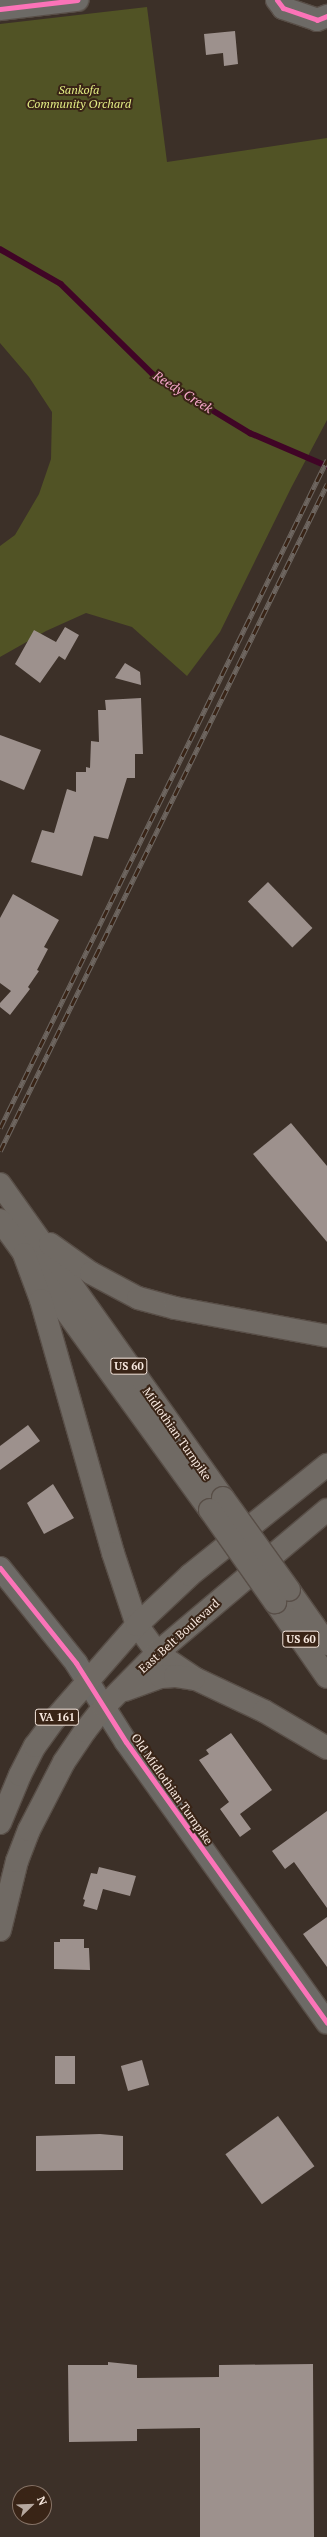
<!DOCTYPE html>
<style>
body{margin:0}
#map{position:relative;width:327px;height:2537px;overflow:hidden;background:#3c3028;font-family:"PT Serif",serif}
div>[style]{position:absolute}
.green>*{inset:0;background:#515325}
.stream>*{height:5.5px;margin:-2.75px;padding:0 2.75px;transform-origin:2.75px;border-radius:2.75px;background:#400526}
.building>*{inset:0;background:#9d918d;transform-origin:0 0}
.roads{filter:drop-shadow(1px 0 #584e47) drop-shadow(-1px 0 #584e47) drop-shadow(0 1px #584e47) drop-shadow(0 -1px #584e47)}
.minor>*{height:22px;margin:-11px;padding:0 11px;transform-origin:11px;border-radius:11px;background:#6d6a66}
.major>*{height:22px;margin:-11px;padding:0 11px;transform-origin:11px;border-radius:11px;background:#706a64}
.rail>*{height:4.5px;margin-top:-2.25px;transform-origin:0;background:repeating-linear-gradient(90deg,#392416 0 9px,#6e6660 0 18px);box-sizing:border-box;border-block:1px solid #6e6660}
.bridges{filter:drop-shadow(1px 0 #584e47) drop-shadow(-1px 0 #584e47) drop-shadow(0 1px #584e47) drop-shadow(0 -1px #584e47)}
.major-bridge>*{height:22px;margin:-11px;padding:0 11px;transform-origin:11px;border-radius:11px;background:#706a64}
.cycleway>*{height:5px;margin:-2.5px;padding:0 2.5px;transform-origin:2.5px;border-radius:2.5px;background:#fb73b8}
span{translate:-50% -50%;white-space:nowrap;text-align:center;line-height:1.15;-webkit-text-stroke:4px #392416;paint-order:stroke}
.shield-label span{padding:1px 3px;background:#392416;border:1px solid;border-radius:3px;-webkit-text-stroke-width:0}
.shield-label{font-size:11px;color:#f7e8df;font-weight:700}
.park-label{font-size:12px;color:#e3ed84;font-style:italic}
.street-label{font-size:12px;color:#f7e8df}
.water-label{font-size:13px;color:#f9a9cd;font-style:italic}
.north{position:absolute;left:12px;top:2485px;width:40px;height:40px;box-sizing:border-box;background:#392416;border:1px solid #857266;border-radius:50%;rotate:67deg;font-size:11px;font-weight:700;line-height:16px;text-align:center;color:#f7e8df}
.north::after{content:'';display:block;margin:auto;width:14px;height:18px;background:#b6a89f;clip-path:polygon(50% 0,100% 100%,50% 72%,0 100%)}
</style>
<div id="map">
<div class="green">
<div style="clip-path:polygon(147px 7px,167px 162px,327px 138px,327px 420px,291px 488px,220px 632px,187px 676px,132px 627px,86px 613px,46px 631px,0 657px,0 546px,15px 535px,39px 494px,51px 459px,52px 412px,29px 377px,0 343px,0 24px)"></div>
</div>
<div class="stream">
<div style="left:0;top:249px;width:70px;rotate:29.8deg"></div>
<div style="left:61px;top:284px;width:129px;rotate:44.4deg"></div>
<div style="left:153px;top:374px;width:114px;rotate:31.3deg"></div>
<div style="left:250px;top:433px;width:84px;rotate:23.2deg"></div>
</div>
<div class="building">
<div style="clip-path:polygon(235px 31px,238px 64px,224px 66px,223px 53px,206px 55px,204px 34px)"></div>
<div style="clip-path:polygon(65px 627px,79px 635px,65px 660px,59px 656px,40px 683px,15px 664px,34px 630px,56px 642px)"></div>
<div style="clip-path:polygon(125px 663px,140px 672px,141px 685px,115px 678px)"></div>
<div style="clip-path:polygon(141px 698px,143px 754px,135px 754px,135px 778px,127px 778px,108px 839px,94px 836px,82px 876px,31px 862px,42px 830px,54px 833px,67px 789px,76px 792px,76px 772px,86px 772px,86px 767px,90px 768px,91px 741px,99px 742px,98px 710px,106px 710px,105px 700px)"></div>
<div style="clip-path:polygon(0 735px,41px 750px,24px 790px,0 780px)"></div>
<div style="left:268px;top:882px;width:64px;height:28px;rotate:46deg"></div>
<div style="clip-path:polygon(13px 894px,59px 920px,44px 947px,48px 949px,37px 970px,39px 971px,28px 987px,30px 989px,10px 1015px,0 1007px,0 1003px,11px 991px,0 983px,0 918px)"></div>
<div style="clip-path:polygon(291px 1123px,327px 1166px,327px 1242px,253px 1154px)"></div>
<div style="clip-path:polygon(28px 1425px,40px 1441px,0 1470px,0 1446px)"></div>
<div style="clip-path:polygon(53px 1484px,74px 1518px,44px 1534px,27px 1503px)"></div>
<div style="clip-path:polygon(231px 1733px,272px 1790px,240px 1814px,251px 1829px,240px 1837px,220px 1809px,229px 1802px,199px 1760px,209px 1754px,206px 1750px)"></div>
<div style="clip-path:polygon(327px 1811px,327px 1908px,294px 1862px,285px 1869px,272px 1851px)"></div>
<div style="clip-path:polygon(99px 1867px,136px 1876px,130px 1896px,103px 1889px,97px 1910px,83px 1906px,85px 1900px,83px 1899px,91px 1873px,97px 1874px)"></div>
<div style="clip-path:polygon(327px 1917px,327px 1967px,303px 1934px)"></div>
<div style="clip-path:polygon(60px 1939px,84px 1939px,84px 1948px,89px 1948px,90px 1970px,54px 1969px,54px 1942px,60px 1942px)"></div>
<div style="left:75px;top:2056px;width:28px;height:20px;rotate:90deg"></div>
<div style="left:142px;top:2060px;width:26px;height:22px;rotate:74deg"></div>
<div style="left:278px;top:2116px;width:62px;height:65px;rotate:54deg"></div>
<div style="clip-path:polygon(100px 2134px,123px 2136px,123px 2170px,36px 2171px,36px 2136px)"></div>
<div style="clip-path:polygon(108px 2362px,137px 2365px,137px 2378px,219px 2377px,219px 2365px,313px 2364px,314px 2537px,200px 2537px,200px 2428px,137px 2429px,137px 2441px,69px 2442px,68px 2365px,108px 2365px)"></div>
</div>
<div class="roads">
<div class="minor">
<div style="left:277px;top:0;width:10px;rotate:53deg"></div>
<div style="left:283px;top:8px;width:36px;rotate:19deg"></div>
<div style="left:317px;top:20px;width:11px;rotate:-22deg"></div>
<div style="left:0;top:9px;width:78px;rotate:-6.7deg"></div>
<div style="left:0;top:1568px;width:122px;rotate:51.3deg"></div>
<div style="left:76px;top:1663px;width:93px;rotate:57.7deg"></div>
<div style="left:126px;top:1742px;width:345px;rotate:54.4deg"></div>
</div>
<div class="major">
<div style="left:0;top:1184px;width:385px;rotate:54.6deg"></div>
<div style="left:0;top:1220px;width:358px;rotate:54.1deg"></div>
<div style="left:50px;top:1244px;width:50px;rotate:35.3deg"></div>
<div style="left:91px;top:1273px;width:53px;rotate:28deg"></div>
<div style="left:138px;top:1298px;width:38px;rotate:15deg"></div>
<div style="left:175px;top:1308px;width:155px;rotate:10.4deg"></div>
<div style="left:24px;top:1254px;width:49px;rotate:69.7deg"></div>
<div style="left:41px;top:1300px;width:263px;rotate:74.1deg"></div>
<div style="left:113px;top:1553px;width:76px;rotate:71.6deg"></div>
<div style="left:137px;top:1625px;width:34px;rotate:54deg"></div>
<div style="left:157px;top:1653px;width:47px;rotate:33.7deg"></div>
<div style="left:196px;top:1679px;width:75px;rotate:25.2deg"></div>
<div style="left:264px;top:1711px;width:73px;rotate:30.4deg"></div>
<div style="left:289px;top:1590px;width:66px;rotate:54.9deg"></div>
<div style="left:275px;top:1602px;width:91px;rotate:55.3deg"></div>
<div style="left:125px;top:1690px;width:38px;rotate:-20deg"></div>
<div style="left:161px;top:1677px;width:14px;rotate:-4deg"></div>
<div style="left:175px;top:1676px;width:19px;rotate:9deg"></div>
<div style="left:0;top:1823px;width:52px;rotate:-67.4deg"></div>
<div style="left:20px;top:1775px;width:33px;rotate:-63deg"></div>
<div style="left:35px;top:1746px;width:32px;rotate:-54deg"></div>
<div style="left:54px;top:1720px;width:126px;rotate:-48.9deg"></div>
<div style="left:137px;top:1625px;width:73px;rotate:-43.3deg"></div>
<div style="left:190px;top:1575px;width:176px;rotate:-38.8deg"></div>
<div style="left:0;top:1930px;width:71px;rotate:-76.2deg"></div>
<div style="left:17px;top:1861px;width:33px;rotate:-69deg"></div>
<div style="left:29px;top:1830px;width:76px;rotate:-62.8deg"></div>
<div style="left:64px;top:1762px;width:37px;rotate:-56deg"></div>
<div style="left:85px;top:1731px;width:31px;rotate:-52deg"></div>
<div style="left:104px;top:1707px;width:76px;rotate:-45.5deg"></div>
<div style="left:157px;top:1653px;width:222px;rotate:-40.1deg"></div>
</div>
</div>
<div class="rail">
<div style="left:0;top:1128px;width:744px;rotate:-63.92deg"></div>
<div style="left:0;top:1151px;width:743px;rotate:-63.88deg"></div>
</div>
<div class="bridges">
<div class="major-bridge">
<div style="left:223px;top:1498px;width:113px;rotate:54.3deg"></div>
<div style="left:210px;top:1510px;width:113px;rotate:54.8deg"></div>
</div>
</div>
<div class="cycleway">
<div style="left:277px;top:0;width:10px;rotate:53deg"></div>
<div style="left:283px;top:8px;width:36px;rotate:19deg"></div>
<div style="left:317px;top:20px;width:11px;rotate:-22deg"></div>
<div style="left:0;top:9px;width:78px;rotate:-6.7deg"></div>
<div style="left:0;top:1568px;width:122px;rotate:51.3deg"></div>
<div style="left:76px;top:1663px;width:93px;rotate:57.7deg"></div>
<div style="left:126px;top:1742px;width:345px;rotate:54.4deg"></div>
</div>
<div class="shield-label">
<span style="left:129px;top:1366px">US 60</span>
<span style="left:301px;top:1639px">US 60</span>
<span style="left:57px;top:1717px">VA 161</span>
</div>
<div class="park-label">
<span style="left:79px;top:97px">Sankofa<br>Community Orchard</span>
</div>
<div class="street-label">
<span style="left:177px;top:1434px;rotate:55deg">Midlothian Turnpike</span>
<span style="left:179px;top:1636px;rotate:-42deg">East Belt Boulevard</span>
<span style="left:172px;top:1789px;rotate:55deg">Old Midlothian Turnpike</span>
</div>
<div class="water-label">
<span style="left:183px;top:392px;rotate:32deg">Reedy Creek</span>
</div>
<div class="north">N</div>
</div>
